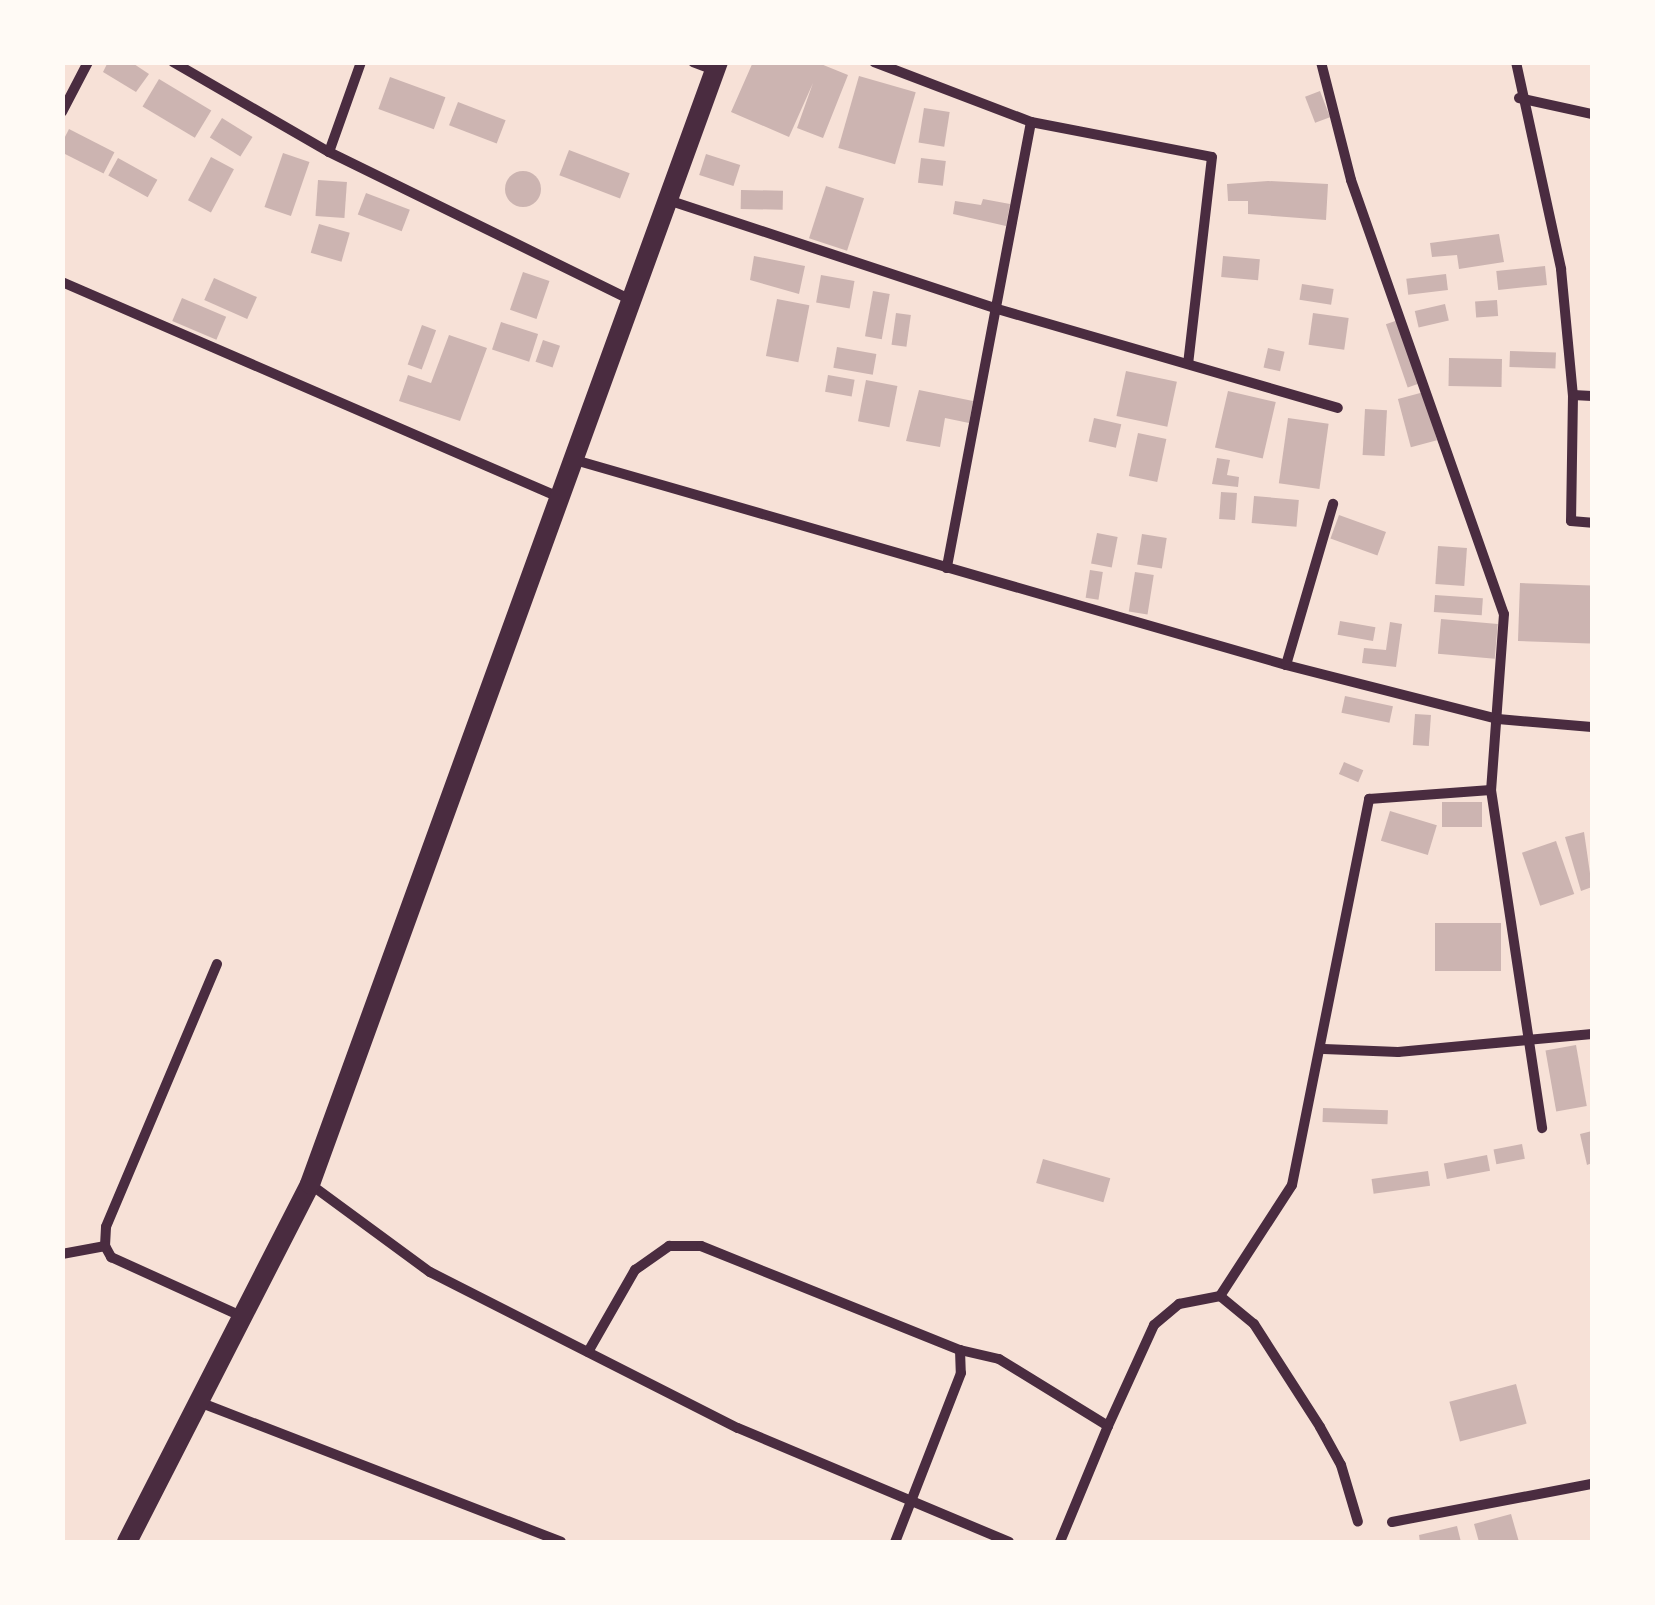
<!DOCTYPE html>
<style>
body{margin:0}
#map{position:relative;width:1655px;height:1605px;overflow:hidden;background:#f7e1d7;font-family:"Alegreya Sans",sans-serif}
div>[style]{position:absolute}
.building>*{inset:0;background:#ccb4b1;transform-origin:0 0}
.round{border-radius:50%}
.minor>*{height:10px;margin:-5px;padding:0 5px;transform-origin:5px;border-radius:5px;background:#4a2c40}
.secondary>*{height:20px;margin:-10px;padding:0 10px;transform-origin:10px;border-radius:10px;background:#4a2c40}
span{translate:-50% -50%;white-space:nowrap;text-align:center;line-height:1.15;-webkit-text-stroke:9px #fffaf5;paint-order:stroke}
.frame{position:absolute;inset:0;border:65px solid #fffaf5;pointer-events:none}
</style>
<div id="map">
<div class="building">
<div style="clip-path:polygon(108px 62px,131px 62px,149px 74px,136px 92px,103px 72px)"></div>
<div style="clip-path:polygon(753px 62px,816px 62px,848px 75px,823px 138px,797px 128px,813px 83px,789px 137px,731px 112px)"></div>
<div style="left:859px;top:76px;width:59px;height:75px;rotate:16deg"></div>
<div style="left:390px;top:77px;width:59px;height:34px;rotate:20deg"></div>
<div style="left:159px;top:79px;width:61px;height:32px;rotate:31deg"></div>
<div style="left:1320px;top:91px;width:28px;height:16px;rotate:69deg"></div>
<div style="left:458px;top:102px;width:51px;height:25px;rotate:21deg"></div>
<div style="left:924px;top:108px;width:26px;height:35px;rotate:9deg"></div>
<div style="left:222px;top:118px;width:36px;height:23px;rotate:32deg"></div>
<div style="left:69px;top:129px;width:51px;height:24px;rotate:27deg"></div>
<div style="left:569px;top:150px;width:65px;height:27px;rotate:21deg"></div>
<div style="left:283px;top:153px;width:28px;height:57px;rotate:19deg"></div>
<div style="left:706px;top:154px;width:36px;height:22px;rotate:18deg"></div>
<div style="left:211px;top:157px;width:26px;height:49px;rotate:28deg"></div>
<div style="left:118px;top:158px;width:45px;height:20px;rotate:29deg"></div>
<div style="left:921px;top:158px;width:25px;height:25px;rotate:7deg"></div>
<div class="round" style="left:505px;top:171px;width:36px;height:36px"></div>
<div style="left:318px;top:180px;width:29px;height:36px;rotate:4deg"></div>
<div style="clip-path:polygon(1268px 181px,1328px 184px,1326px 220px,1248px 214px,1248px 201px,1228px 201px,1227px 184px)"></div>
<div style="left:826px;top:186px;width:40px;height:55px;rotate:18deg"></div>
<div style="left:741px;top:190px;width:42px;height:19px;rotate:1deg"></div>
<div style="left:366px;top:193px;width:47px;height:23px;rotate:21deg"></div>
<div style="clip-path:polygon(983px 199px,1010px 204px,1006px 226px,953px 214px,955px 201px,981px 205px)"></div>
<div style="left:319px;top:224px;width:32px;height:30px;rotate:16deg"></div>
<div style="clip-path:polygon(1499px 234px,1504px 262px,1459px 269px,1457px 255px,1432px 257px,1430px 243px)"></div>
<div style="clip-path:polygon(754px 256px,805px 266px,799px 294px,750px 280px)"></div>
<div style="left:1223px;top:256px;width:37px;height:21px;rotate:5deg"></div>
<div style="left:1545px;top:266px;width:19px;height:49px;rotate:84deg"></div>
<div style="left:523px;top:272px;width:28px;height:40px;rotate:19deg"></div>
<div style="left:1446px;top:274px;width:16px;height:40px;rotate:83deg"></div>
<div style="left:821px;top:275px;width:34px;height:28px;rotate:10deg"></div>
<div style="left:214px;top:278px;width:47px;height:24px;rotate:24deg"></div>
<div style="left:1302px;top:284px;width:32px;height:16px;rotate:9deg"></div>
<div style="left:873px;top:291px;width:17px;height:46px;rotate:10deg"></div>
<div style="left:182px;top:298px;width:48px;height:25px;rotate:23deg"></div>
<div style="left:777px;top:299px;width:33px;height:58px;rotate:11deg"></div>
<div style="left:1497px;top:300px;width:16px;height:22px;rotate:86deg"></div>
<div style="left:1445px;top:304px;width:17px;height:31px;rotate:77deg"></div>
<div style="left:896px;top:313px;width:15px;height:32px;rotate:8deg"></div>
<div style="left:1313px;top:313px;width:36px;height:32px;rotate:8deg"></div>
<div style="left:1401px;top:319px;width:67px;height:16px;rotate:71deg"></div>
<div style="left:501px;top:322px;width:39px;height:29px;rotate:18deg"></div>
<div style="left:422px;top:325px;width:15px;height:42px;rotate:20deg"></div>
<div style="clip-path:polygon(449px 335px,487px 348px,460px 421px,399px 401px,408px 375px,431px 383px)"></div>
<div style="left:543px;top:340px;width:18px;height:23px;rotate:19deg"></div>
<div style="left:837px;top:347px;width:40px;height:21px;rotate:10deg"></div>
<div style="left:1268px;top:348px;width:17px;height:20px;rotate:13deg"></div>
<div style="left:1510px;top:351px;width:46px;height:16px;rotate:2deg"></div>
<div style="left:1449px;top:358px;width:53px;height:28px;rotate:1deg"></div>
<div style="left:1126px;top:371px;width:52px;height:46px;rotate:12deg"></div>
<div style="left:828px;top:375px;width:27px;height:17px;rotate:10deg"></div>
<div style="left:866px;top:380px;width:32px;height:42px;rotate:11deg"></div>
<div style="clip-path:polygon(919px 390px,973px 401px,969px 423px,945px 418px,940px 447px,906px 441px)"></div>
<div style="left:1228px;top:391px;width:49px;height:58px;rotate:13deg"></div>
<div style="left:1424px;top:392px;width:50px;height:27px;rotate:75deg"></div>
<div style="left:1365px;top:409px;width:22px;height:46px;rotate:3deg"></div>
<div style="left:1094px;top:418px;width:28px;height:24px;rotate:13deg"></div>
<div style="left:1288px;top:418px;width:41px;height:66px;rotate:8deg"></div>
<div style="left:1138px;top:433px;width:29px;height:44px;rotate:12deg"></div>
<div style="clip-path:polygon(1217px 458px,1230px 460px,1227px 475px,1239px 477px,1238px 487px,1212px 484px)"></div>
<div style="left:1221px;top:492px;width:16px;height:27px;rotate:4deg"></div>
<div style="left:1254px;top:496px;width:45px;height:27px;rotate:5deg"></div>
<div style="left:1339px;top:515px;width:50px;height:25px;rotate:20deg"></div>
<div style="left:1097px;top:533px;width:21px;height:31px;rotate:11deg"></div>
<div style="left:1142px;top:534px;width:25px;height:31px;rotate:9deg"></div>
<div style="left:1438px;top:546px;width:29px;height:38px;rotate:4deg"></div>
<div style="left:1090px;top:570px;width:13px;height:28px;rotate:9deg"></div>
<div style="left:1135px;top:572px;width:19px;height:40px;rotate:9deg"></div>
<div style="left:1520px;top:583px;width:72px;height:58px;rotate:2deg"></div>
<div style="left:1435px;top:595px;width:48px;height:17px;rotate:4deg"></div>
<div style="left:1441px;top:619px;width:57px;height:35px;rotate:5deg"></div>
<div style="left:1340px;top:621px;width:36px;height:14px;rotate:10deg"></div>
<div style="clip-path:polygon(1390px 622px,1402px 624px,1396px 667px,1362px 663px,1364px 648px,1386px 650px)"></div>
<div style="left:1345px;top:696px;width:49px;height:17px;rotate:12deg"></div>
<div style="left:1415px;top:714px;width:16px;height:31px;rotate:4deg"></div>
<div style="left:1344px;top:762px;width:21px;height:13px;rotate:23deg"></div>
<div style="left:1442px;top:802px;width:40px;height:25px"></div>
<div style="left:1390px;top:811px;width:49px;height:31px;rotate:17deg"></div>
<div style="clip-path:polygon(1584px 832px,1592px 887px,1581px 891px,1565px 837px)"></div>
<div style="left:1556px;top:841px;width:56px;height:36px;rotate:71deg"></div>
<div style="left:1435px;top:923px;width:66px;height:48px"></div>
<div style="left:1576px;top:1045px;width:62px;height:31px;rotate:80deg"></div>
<div style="left:1323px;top:1108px;width:65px;height:14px;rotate:2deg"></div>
<div style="clip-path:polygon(1592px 1131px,1592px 1163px,1587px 1165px,1580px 1134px)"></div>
<div style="left:1522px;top:1144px;width:15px;height:29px;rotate:79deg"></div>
<div style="left:1487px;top:1155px;width:16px;height:44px;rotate:79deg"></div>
<div style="left:1043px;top:1159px;width:70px;height:25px;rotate:16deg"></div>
<div style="left:1428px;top:1171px;width:15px;height:57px;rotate:82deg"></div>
<div style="left:1516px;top:1384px;width:41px;height:69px;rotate:75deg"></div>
<div style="clip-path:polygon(1511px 1514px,1519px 1542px,1479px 1542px,1474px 1524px)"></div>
<div style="clip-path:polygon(1457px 1526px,1461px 1542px,1420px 1542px,1419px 1535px)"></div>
</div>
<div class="minor">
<div style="left:173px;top:62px;width:180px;rotate:30deg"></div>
<div style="left:329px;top:152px;width:339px;rotate:26.1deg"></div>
<div style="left:693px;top:62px;width:22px;rotate:21deg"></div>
<div style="left:874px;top:62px;width:168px;rotate:20.9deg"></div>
<div style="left:1031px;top:122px;width:454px;rotate:100.7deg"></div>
<div style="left:1321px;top:62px;width:122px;rotate:75.7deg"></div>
<div style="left:1351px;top:180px;width:460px;rotate:70.6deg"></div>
<div style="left:1504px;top:614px;width:176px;rotate:94.2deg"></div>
<div style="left:1491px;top:790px;width:342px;rotate:81.4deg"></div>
<div style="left:1516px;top:62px;width:212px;rotate:77.7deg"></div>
<div style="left:1561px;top:269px;width:127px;rotate:84.6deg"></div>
<div style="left:1573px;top:395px;width:126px;rotate:90.9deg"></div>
<div style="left:1571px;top:521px;width:21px;rotate:5deg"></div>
<div style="left:1519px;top:98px;width:75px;rotate:12.4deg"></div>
<div style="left:62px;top:112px;width:56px;rotate:-62.5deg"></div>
<div style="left:1031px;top:122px;width:184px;rotate:10.9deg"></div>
<div style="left:1212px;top:157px;width:208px;rotate:96.6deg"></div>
<div style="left:329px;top:152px;width:96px;rotate:-70.4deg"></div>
<div style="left:671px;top:201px;width:340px;rotate:18.3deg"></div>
<div style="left:994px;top:308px;width:358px;rotate:16.2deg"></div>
<div style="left:62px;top:282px;width:544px;rotate:23.41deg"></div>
<div style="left:1573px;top:395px;width:19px;rotate:3deg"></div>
<div style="left:575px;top:460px;width:740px;rotate:16.08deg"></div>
<div style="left:1286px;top:665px;width:219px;rotate:14.3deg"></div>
<div style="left:1498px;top:719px;width:94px;rotate:4.9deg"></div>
<div style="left:1286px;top:665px;width:168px;rotate:-73.7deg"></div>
<div style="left:217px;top:964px;width:285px;rotate:112.9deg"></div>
<div style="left:106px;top:1227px;width:19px;rotate:93deg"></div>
<div style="left:105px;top:1246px;width:13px;rotate:61deg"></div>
<div style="left:111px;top:1257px;width:143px;rotate:24.4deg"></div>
<div style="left:1324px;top:1049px;width:74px;rotate:2.3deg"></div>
<div style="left:1398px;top:1052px;width:195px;rotate:-5.3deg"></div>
<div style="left:310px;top:1184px;width:149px;rotate:36.3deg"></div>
<div style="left:430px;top:1272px;width:345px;rotate:26.9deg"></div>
<div style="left:738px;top:1428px;width:294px;rotate:22.8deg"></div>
<div style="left:62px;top:1254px;width:44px;rotate:-10.5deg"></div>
<div style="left:1220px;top:1296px;width:44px;rotate:39.5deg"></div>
<div style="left:1254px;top:1324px;width:122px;rotate:57.3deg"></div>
<div style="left:1320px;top:1427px;width:43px;rotate:61.1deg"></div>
<div style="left:1341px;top:1465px;width:59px;rotate:73.4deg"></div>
<div style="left:960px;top:1350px;width:40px;rotate:13deg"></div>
<div style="left:999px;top:1359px;width:128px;rotate:31.6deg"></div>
<div style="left:1108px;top:1426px;width:126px;rotate:112.5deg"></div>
<div style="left:588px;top:1352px;width:95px;rotate:-60.2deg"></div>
<div style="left:635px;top:1270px;width:42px;rotate:-35.2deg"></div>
<div style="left:669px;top:1246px;width:32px"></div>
<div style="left:701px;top:1246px;width:279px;rotate:21.9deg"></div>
<div style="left:960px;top:1350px;width:23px;rotate:88deg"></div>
<div style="left:961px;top:1373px;width:181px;rotate:111.3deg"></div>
<div style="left:199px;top:1402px;width:388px;rotate:21.1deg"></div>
<div style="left:1108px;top:1426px;width:111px;rotate:-65.5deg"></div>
<div style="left:1154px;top:1325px;width:33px;rotate:-40deg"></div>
<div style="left:1179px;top:1304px;width:42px;rotate:-11deg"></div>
<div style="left:1220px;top:1296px;width:132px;rotate:-57deg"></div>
<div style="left:1292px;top:1185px;width:394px;rotate:-78.7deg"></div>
<div style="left:1369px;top:799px;width:122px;rotate:-4.2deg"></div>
<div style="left:1392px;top:1522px;width:204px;rotate:-10.8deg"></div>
</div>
<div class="secondary">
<div style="left:127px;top:1542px;width:402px;rotate:-62.9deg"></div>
<div style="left:310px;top:1184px;width:1194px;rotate:-70.02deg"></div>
</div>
<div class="frame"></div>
</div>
